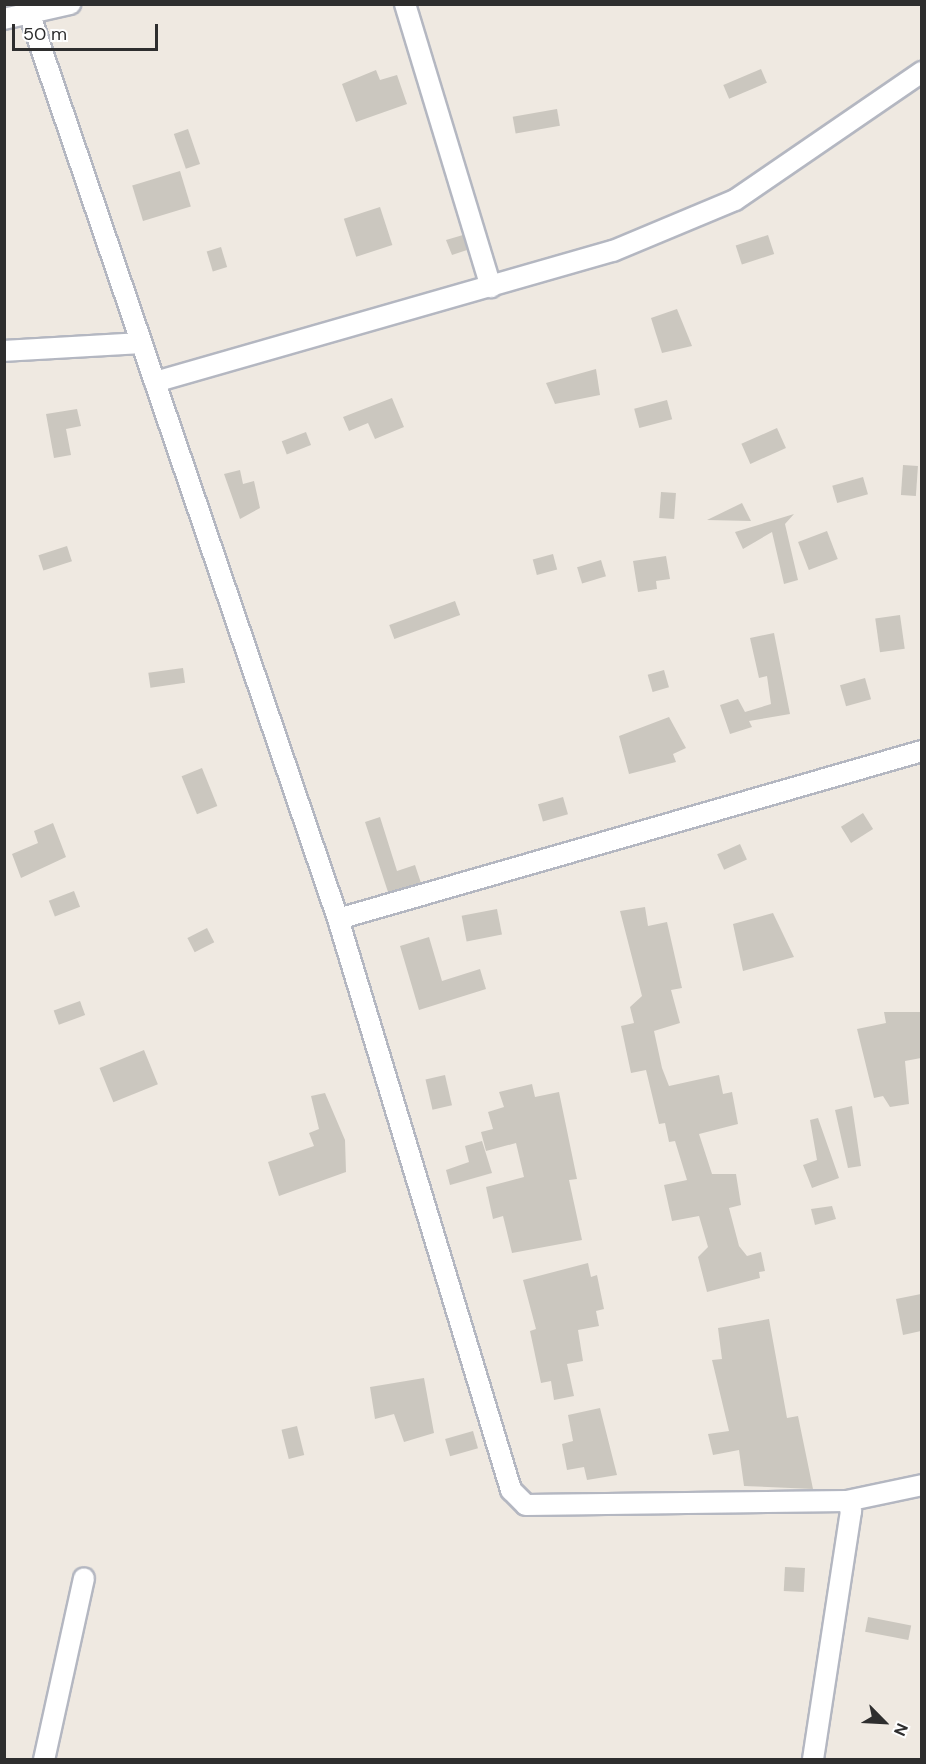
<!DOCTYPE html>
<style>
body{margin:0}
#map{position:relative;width:926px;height:1764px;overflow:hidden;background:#efe9e1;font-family:"DM Sans",sans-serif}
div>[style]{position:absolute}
.building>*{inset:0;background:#cbc7bf;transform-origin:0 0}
.roads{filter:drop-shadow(2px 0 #b4b7c1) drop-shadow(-2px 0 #b4b7c1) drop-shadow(0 2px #b4b7c1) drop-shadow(0 -2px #b4b7c1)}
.minor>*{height:20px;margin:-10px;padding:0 10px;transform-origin:10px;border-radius:10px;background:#fff}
span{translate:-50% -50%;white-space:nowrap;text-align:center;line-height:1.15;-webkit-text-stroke:6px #fff;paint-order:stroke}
.frame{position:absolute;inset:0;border:6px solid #2e2e2e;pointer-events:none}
.north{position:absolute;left:854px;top:1692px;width:60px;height:60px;-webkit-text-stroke:4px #fff;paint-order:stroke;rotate:114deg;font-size:16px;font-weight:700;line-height:24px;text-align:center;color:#2e2e2e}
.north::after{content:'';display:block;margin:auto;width:21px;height:27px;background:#2e2e2e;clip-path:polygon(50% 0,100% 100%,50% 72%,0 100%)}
.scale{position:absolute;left:12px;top:24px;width:146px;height:27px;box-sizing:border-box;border:3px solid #2e2e2e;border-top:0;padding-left:8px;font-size:18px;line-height:21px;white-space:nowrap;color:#2e2e2e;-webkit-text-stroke:4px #fff;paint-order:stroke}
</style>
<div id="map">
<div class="building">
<div style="left:761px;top:69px;width:15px;height:41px;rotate:67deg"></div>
<div style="clip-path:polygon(376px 70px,380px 80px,397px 75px,407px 104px,356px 122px,342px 84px)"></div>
<div style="left:557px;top:109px;width:17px;height:45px;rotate:80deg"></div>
<div style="left:188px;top:129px;width:37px;height:15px;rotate:71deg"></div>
<div style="left:180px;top:171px;width:37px;height:50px;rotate:73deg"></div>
<div style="left:380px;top:207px;width:40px;height:38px;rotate:72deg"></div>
<div style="clip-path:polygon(463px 235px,467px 250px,452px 255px,446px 240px)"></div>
<div style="left:768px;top:235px;width:20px;height:34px;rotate:72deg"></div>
<div style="left:221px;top:247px;width:21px;height:15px;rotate:73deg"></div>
<div style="clip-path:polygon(677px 309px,692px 346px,662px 353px,651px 318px)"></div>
<div style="clip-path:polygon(596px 369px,600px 395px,555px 404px,546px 383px)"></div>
<div style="clip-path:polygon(392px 398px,404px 427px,375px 439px,368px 423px,349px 431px,343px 417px)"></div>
<div style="left:667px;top:400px;width:20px;height:34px;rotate:75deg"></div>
<div style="clip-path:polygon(77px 409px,81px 426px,66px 429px,71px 455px,54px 458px,46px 414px)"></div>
<div style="left:777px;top:428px;width:22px;height:39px;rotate:66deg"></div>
<div style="left:306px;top:432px;width:14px;height:26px;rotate:69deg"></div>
<div style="left:903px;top:465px;width:15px;height:30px;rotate:4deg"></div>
<div style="clip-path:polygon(240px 470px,243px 484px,254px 481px,260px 508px,240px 519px,224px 474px)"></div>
<div style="left:863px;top:477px;width:18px;height:32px;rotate:74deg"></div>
<div style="left:661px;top:492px;width:15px;height:26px;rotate:4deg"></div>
<div style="clip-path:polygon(742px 503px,751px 521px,707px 520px)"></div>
<div style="clip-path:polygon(794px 514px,785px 524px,798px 580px,784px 584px,772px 532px,743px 549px,735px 532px)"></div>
<div style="left:827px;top:531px;width:30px;height:31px;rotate:69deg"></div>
<div style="left:67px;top:546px;width:16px;height:30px;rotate:72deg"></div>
<div style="left:553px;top:554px;width:16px;height:21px;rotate:75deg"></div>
<div style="clip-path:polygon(666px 556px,670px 579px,656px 581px,657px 589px,638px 592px,633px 561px)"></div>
<div style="left:601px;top:560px;width:17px;height:25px;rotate:73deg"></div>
<div style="left:455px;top:601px;width:15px;height:70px;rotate:70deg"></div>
<div style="left:900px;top:615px;width:34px;height:25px;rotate:82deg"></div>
<div style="clip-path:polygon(774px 633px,790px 714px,749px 721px,752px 727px,730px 734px,720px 705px,738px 699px,745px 712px,771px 704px,767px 676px,759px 678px,750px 638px)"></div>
<div style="left:183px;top:668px;width:15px;height:35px;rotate:82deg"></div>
<div style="left:664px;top:670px;width:18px;height:17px;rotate:74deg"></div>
<div style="left:865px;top:678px;width:22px;height:26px;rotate:74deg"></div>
<div style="clip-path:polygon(669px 717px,686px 748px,673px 754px,676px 762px,629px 774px,619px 736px)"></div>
<div style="left:202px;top:768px;width:41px;height:22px;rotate:68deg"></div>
<div style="left:563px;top:797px;width:18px;height:26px;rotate:74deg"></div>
<div style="left:863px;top:813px;width:19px;height:26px;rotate:58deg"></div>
<div style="clip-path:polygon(380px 817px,397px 871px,415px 865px,421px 883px,388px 892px,365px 822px)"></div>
<div style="clip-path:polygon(53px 823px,66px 857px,21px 878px,12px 854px,38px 843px,34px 831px)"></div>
<div style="left:740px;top:844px;width:17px;height:25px;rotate:66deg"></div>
<div style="left:74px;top:891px;width:17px;height:27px;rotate:69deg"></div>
<div style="clip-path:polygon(645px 907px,648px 926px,667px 922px,682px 988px,671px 990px,680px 1023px,654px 1031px,662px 1068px,669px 1086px,719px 1075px,723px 1094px,732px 1092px,738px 1124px,699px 1134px,712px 1174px,736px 1174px,741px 1205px,729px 1208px,739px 1246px,747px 1256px,761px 1252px,765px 1271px,759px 1272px,760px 1278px,707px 1292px,698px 1257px,708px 1247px,699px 1216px,672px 1221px,664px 1185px,687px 1180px,675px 1141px,669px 1142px,665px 1123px,659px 1124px,646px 1070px,631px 1073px,621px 1026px,634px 1023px,630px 1007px,642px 996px,620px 911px)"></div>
<div style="left:497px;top:909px;width:26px;height:36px;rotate:79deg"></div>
<div style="clip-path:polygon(773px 913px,794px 957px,743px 971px,733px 924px)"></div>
<div style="left:207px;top:928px;width:16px;height:22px;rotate:63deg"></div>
<div style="clip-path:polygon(429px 937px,442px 981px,480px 969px,486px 989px,419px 1010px,400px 946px)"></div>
<div style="left:80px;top:1001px;width:15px;height:28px;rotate:70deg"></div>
<div style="clip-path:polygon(884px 1012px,921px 1012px,921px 1058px,905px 1061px,909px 1104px,890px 1107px,883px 1096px,874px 1098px,857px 1029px,886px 1023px)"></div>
<div style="left:144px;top:1050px;width:37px;height:48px;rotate:68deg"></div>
<div style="left:445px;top:1075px;width:31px;height:20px;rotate:77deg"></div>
<div style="clip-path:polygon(532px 1084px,535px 1097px,559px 1092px,577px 1179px,569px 1180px,582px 1240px,512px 1253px,503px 1216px,493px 1219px,486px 1187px,524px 1177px,516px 1143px,486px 1151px,481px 1132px,493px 1129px,488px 1112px,504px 1107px,499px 1092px)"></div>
<div style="clip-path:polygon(325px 1093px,345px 1140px,346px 1172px,279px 1196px,268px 1162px,314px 1146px,309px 1133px,319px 1129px,311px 1096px)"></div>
<div style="clip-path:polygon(852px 1106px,861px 1166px,848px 1168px,835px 1110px)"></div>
<div style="clip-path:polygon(818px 1118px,839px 1178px,812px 1188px,803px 1165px,817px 1160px,810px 1120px)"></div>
<div style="clip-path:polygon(482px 1141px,492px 1173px,450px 1185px,446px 1170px,469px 1162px,465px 1146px)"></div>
<div style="clip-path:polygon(832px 1206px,836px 1219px,815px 1225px,811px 1209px)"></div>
<div style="clip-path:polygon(588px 1263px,591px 1277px,597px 1275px,604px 1309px,596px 1311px,599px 1326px,578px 1330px,583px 1361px,567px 1364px,574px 1396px,554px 1400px,551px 1381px,541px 1383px,530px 1331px,536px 1329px,523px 1280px)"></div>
<div style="clip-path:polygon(921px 1294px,921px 1331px,903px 1335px,896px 1299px)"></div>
<div style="clip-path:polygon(769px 1319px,787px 1418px,798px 1416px,813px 1489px,744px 1486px,739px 1450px,713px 1455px,708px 1434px,729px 1431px,712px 1360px,722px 1359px,718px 1328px)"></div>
<div style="clip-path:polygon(424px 1378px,434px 1433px,404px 1442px,394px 1414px,375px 1419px,370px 1387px)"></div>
<div style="clip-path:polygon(600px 1408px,617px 1475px,587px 1480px,584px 1467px,567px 1470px,562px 1444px,573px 1441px,568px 1415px)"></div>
<div style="left:297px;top:1426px;width:30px;height:16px;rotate:76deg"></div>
<div style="left:473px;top:1431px;width:18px;height:29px;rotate:74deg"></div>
<div style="left:785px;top:1567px;width:20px;height:24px;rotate:3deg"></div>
<div style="left:868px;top:1617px;width:44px;height:15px;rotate:11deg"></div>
</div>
<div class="roads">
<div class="minor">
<div style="left:26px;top:4px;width:967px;rotate:71.17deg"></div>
<div style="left:338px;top:919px;width:597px;rotate:73.14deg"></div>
<div style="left:511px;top:1490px;width:21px;rotate:45deg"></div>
<div style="left:526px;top:1505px;width:321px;rotate:-0.7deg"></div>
<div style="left:847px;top:1501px;width:11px;rotate:68deg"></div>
<div style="left:851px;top:1511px;width:252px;rotate:98.7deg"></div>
<div style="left:405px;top:4px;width:296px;rotate:73.1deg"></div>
<div style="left:4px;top:19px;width:68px;rotate:-12.8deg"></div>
<div style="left:4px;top:351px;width:137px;rotate:-3.3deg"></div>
<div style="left:155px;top:382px;width:476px;rotate:-16deg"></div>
<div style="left:613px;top:251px;width:132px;rotate:-22.7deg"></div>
<div style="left:735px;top:200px;width:227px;rotate:-34.4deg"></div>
<div style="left:338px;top:919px;width:608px;rotate:-16.05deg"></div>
<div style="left:847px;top:1501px;width:77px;rotate:-12deg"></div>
<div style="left:44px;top:1760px;width:186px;rotate:-77.6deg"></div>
</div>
</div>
<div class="frame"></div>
<div class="north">N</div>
<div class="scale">50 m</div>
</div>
